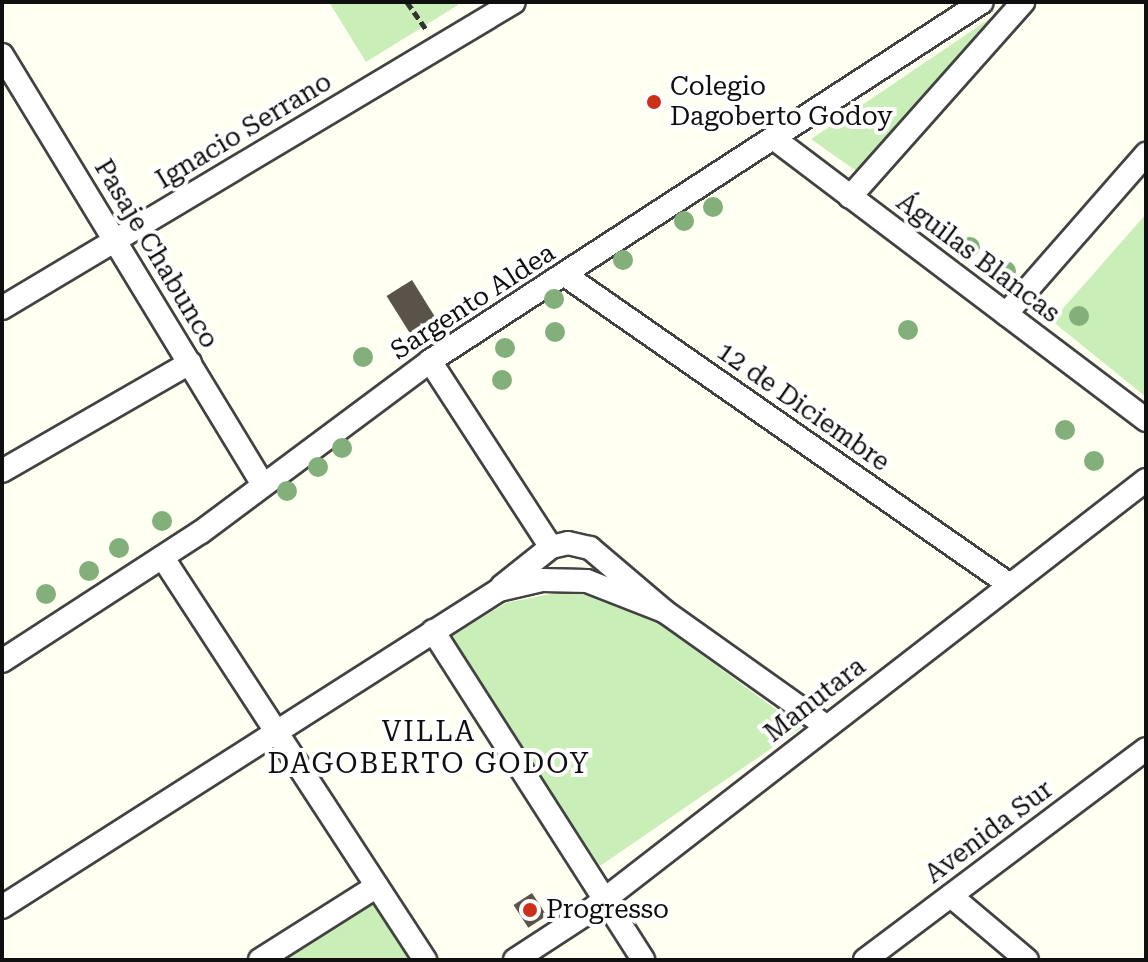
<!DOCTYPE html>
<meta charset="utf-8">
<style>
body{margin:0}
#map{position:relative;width:1148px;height:962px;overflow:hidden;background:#fffff2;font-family:"Roboto Serif",serif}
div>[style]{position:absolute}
.green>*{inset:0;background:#caeeb7}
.building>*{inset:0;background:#59534a;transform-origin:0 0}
.path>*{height:5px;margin-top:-2.5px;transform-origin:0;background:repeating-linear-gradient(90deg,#313131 0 8px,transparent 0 12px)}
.roads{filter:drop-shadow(2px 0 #424242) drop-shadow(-2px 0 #424242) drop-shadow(0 2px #424242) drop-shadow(0 -2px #424242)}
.minor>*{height:22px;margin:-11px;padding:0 11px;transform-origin:11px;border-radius:11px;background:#fff}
.trees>*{width:20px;height:20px;margin:-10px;border-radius:50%;background:#82af7a}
.dots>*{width:22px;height:22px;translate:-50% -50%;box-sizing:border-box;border:4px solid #fff;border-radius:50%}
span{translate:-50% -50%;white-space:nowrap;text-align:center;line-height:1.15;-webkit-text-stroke:8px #fff;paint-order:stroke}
.poi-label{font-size:26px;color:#0f0f0f}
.left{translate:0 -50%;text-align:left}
.street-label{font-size:26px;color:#0f0f0f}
.neighbourhood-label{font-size:28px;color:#0f0f0f;letter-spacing:2px}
.frame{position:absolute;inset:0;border:4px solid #0f0f0f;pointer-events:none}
</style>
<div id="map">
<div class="green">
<div style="clip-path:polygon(329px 2px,456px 2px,458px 5px,366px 62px)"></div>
<div style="clip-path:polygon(1001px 11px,859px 173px,811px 139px,840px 120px)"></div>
<div style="clip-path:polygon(1146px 214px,1146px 397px,1052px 321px)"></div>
<div style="clip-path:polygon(566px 591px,607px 599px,656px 621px,801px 728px,600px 866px,450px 637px,506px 603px)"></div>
<div style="clip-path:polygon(375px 901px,413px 960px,283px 960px)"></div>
</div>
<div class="building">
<div style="left:412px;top:280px;width:45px;height:30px;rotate:58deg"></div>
<div style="left:532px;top:893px;width:27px;height:22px;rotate:57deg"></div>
</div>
<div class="path">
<div style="left:407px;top:2px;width:35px;rotate:55deg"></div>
</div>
<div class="roads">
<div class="minor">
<div style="left:2px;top:55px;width:501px;rotate:58.72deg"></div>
<div style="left:776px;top:140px;width:464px;rotate:37.1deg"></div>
<div style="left:850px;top:197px;width:261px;rotate:-48.4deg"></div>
<div style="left:565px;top:275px;width:542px;rotate:34.86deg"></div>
<div style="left:2px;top:308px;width:596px;rotate:-30.86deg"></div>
<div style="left:1006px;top:314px;width:213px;rotate:-48.8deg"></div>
<div style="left:430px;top:361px;width:222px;rotate:57deg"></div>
<div style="left:2px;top:471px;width:217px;rotate:-29.9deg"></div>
<div style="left:163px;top:558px;width:480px;rotate:56.9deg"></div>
<div style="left:502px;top:586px;width:63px;rotate:-38.5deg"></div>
<div style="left:551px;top:547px;width:17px;rotate:-13deg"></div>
<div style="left:568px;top:543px;width:23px;rotate:13deg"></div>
<div style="left:590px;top:548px;width:97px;rotate:40.4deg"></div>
<div style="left:664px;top:611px;width:199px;rotate:35.4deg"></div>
<div style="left:433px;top:631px;width:390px;rotate:57.4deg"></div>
<div style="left:2px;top:661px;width:237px;rotate:-33deg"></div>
<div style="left:201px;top:532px;width:286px;rotate:-36.7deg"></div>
<div style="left:430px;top:361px;width:658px;rotate:-33.04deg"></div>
<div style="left:951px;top:896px;width:99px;rotate:40.1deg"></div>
<div style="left:2px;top:907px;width:589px;rotate:-32.53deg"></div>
<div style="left:499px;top:590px;width:44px;rotate:-13.1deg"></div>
<div style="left:542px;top:580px;width:45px;rotate:1.3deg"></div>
<div style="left:587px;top:581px;width:83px;rotate:21.3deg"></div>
<div style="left:260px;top:960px;width:138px;rotate:-32.3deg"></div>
<div style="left:515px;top:960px;width:86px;rotate:-33.1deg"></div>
<div style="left:587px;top:913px;width:707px;rotate:-37.76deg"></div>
<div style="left:865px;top:960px;width:351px;rotate:-36.9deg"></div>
</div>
</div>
<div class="trees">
<div style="left:713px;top:207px"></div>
<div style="left:684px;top:221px"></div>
<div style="left:970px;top:247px"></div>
<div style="left:623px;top:260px"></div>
<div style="left:1006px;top:271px"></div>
<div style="left:554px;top:299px"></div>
<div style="left:1079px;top:316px"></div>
<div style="left:908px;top:330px"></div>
<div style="left:555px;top:332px"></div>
<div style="left:505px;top:348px"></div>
<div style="left:363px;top:357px"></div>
<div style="left:502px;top:380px"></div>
<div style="left:1065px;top:430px"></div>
<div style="left:342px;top:448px"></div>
<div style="left:1094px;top:461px"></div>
<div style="left:318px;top:467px"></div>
<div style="left:287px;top:491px"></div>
<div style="left:162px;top:521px"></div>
<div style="left:119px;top:548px"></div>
<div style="left:89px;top:571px"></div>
<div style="left:46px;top:594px"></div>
</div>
<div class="dots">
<div style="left:654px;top:102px;background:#cd3019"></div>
<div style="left:530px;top:910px;background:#cd3019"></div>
</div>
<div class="poi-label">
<span class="left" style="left:670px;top:102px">Colegio<br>Dagoberto Godoy</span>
<span class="left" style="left:546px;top:910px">Progresso</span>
</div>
<div class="street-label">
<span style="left:244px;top:131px;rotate:-31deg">Ignacio Serrano</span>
<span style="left:156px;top:254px;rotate:59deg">Pasaje Chabunco</span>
<span style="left:978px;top:258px;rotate:37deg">Águilas Blancas</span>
<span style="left:473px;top:302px;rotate:-33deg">Sargento Aldea</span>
<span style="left:803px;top:407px;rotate:35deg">12 de Diciembre</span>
<span style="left:815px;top:700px;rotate:-38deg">Manutara</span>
<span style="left:989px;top:832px;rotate:-37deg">Avenida Sur</span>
</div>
<div class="neighbourhood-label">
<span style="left:429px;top:748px">VILLA<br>DAGOBERTO GODOY</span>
</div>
<div class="frame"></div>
</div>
